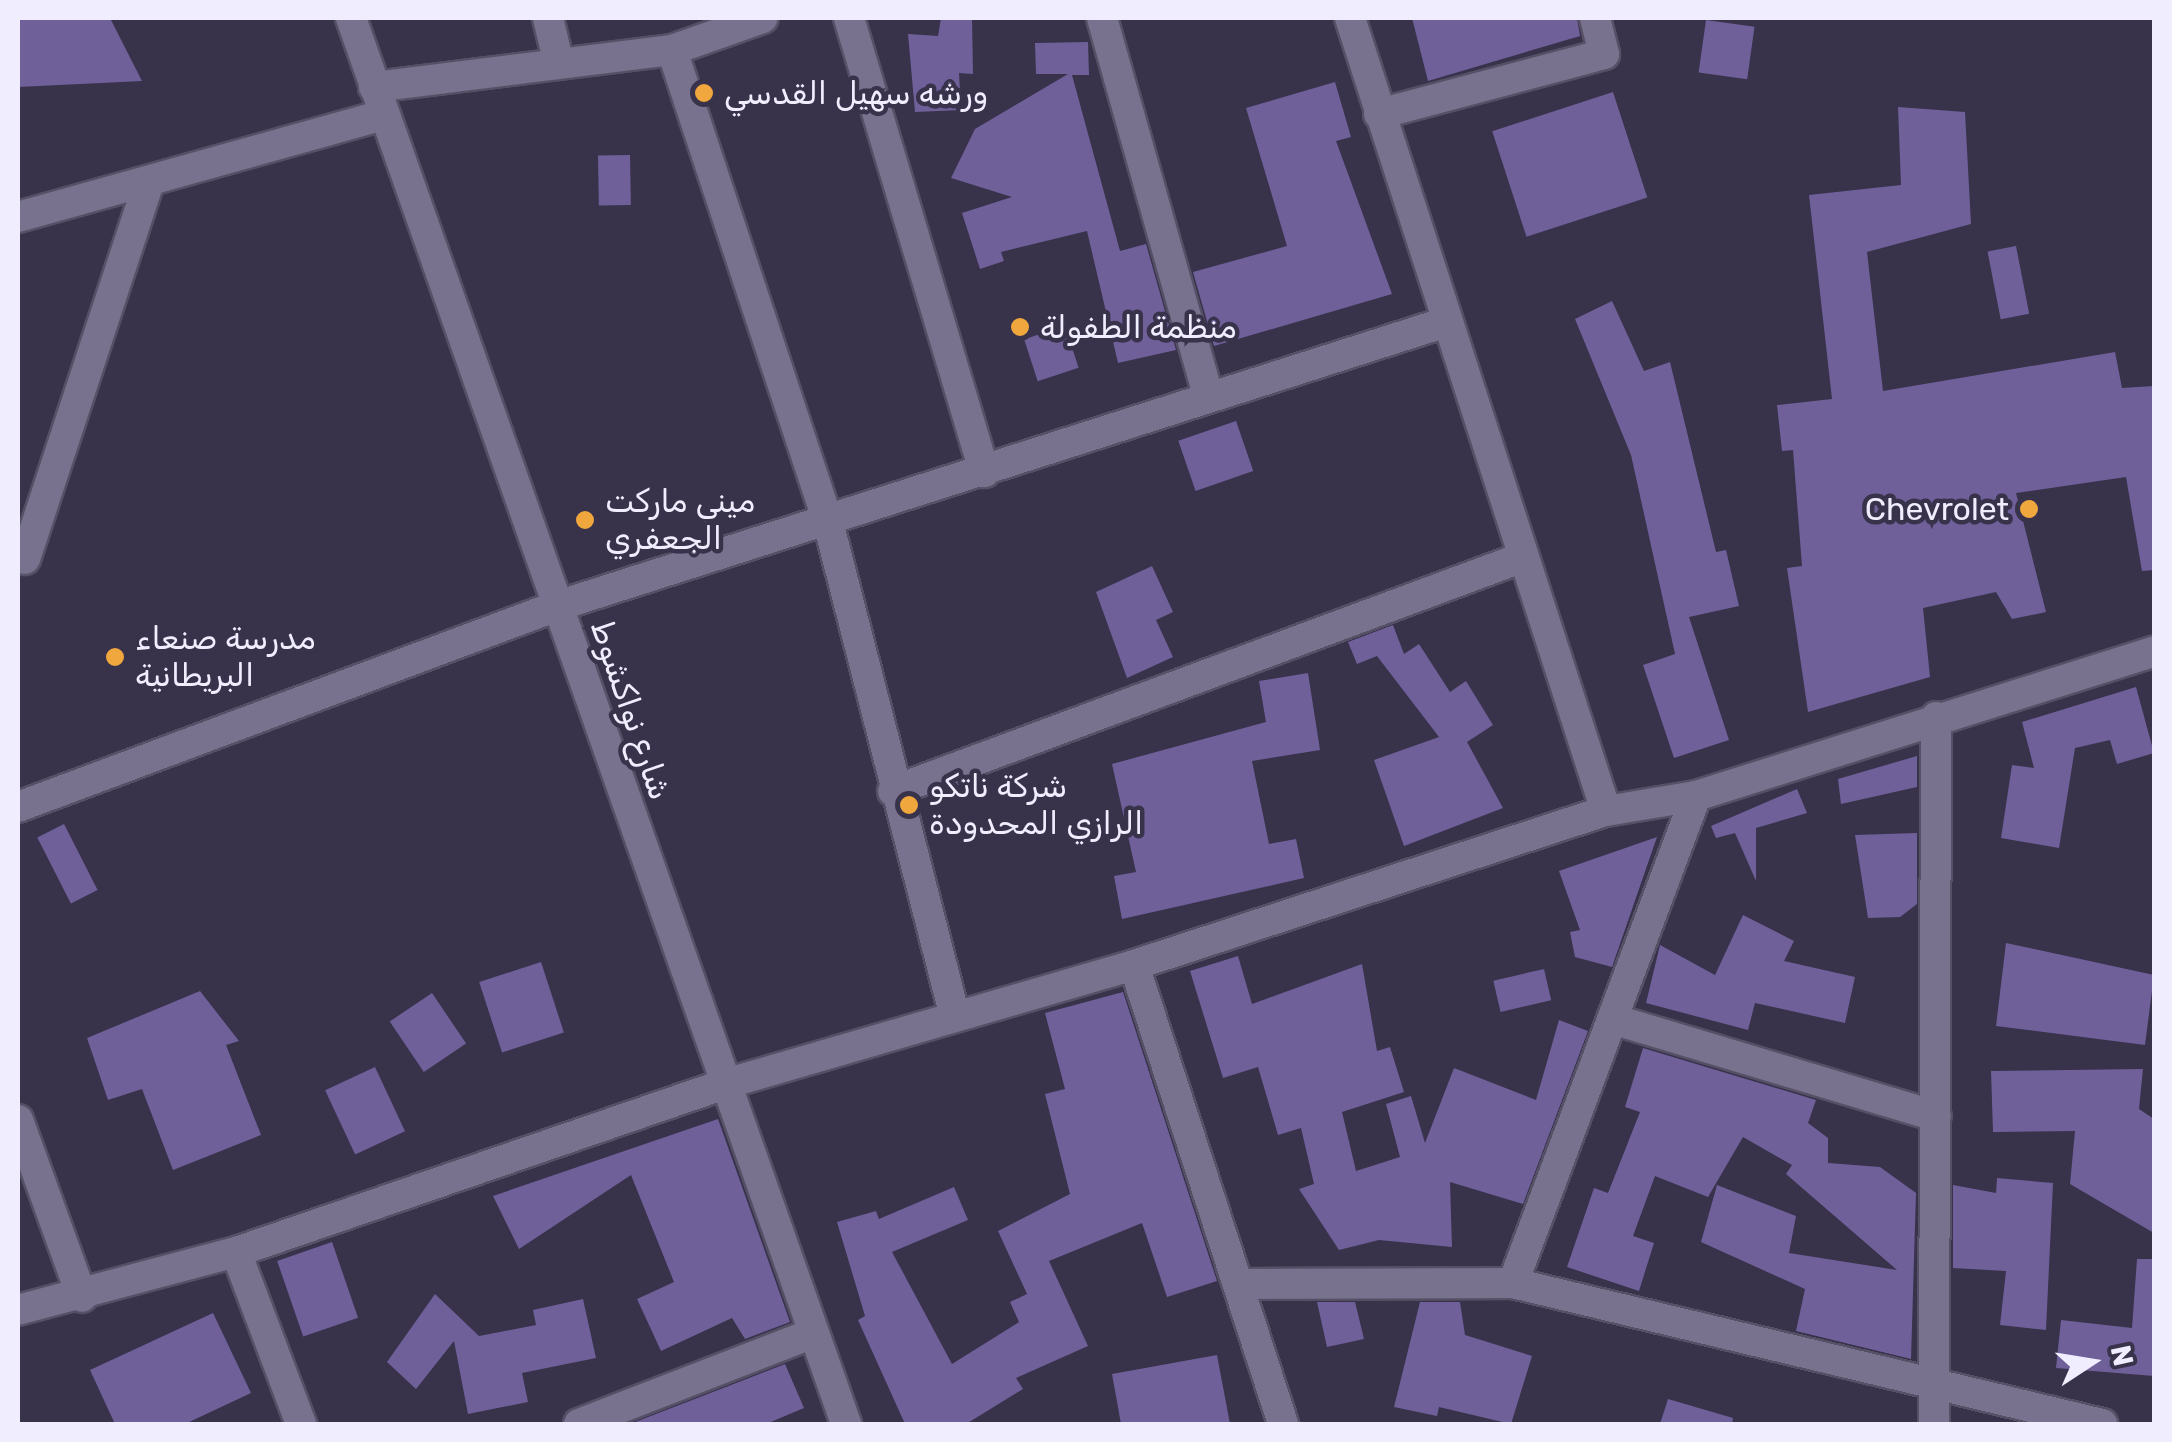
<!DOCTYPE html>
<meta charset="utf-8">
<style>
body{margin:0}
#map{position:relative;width:2172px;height:1442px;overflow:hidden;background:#38324b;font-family:Rubik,Cairo,sans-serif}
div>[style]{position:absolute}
.building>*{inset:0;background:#6f609a;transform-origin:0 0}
.roads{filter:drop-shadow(2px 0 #565066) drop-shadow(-2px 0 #565066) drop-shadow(0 2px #565066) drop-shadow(0 -2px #565066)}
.minor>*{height:30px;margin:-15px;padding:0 15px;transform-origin:15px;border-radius:15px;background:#78728f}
.dots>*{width:28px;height:28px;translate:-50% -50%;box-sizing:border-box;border:5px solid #38324b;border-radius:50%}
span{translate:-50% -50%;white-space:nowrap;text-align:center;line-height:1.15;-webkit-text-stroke:9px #38324b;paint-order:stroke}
.poi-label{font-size:32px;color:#f0edfe}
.left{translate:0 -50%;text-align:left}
.right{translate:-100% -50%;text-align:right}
.street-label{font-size:32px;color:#f0edfe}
.frame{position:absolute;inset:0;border:20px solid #f0edfe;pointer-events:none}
.north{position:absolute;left:2042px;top:1312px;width:100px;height:100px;-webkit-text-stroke:8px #38324b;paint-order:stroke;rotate:78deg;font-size:28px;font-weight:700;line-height:40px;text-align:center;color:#f0edfe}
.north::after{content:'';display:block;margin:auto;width:35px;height:45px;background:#f0edfe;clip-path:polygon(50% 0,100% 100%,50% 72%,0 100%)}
</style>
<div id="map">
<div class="building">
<div style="clip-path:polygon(18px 18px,110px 18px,142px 81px,18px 87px)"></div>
<div style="clip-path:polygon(941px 18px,972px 18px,973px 74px,959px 73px,961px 110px,915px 112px,908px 34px,938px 36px)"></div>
<div style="clip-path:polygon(1412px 18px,1577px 18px,1580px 36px,1428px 81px)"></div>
<div style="left:1706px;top:20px;width:49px;height:53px;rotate:8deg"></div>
<div style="clip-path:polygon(1088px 42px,1089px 75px,1072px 75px,1120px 251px,1146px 244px,1176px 350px,1118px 363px,1087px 231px,1001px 252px,1004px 261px,980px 269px,962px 213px,1012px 197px,951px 178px,975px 129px,1068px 74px,1036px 74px,1035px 43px)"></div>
<div style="clip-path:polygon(1335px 82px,1351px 137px,1336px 141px,1392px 294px,1214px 346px,1193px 272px,1287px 246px,1246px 108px)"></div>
<div style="left:1613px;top:92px;width:111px;height:127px;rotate:72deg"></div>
<div style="clip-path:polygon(1898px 107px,1965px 112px,1971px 224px,1867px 252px,1883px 391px,2115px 352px,2122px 388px,2154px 386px,2154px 570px,2142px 571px,2126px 477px,2016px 493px,2046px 612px,2012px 619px,1996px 592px,1923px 608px,1930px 677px,1808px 712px,1787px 568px,1802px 566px,1793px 450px,1782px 451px,1777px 405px,1832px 399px,1809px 195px,1901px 185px)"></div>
<div style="left:630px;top:155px;width:50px;height:32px;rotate:89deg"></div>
<div style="left:2016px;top:246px;width:69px;height:29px;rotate:79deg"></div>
<div style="clip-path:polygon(1612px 301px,1644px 371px,1670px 362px,1716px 552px,1726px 550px,1739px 606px,1689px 617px,1729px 740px,1674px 758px,1643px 665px,1675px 654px,1631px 455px,1575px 319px)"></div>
<div style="left:1065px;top:326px;width:44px;height:43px;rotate:72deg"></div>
<div style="left:1236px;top:421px;width:53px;height:61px;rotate:71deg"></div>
<div style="clip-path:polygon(1152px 566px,1173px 612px,1156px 620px,1173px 657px,1127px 678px,1096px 592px)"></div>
<div style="clip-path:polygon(1393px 625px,1404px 654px,1419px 644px,1450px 692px,1466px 681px,1493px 725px,1467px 742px,1503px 808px,1404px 846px,1374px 760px,1439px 737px,1377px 656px,1357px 664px,1348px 642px)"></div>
<div style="clip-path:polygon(1308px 673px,1320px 750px,1252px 761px,1269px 844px,1296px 839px,1304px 878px,1122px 919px,1114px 876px,1136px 872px,1112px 764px,1266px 722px,1259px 681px)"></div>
<div style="clip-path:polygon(2136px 687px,2154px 753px,2117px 764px,2110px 740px,2075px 748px,2059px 848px,2001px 838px,2012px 765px,2034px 768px,2022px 722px)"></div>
<div style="clip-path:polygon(1917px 756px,1917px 787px,1841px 804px,1838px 779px)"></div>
<div style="clip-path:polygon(1797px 789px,1807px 813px,1756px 828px,1756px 881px,1735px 833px,1716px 838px,1711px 826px)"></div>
<div style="left:64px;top:824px;width:74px;height:30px;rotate:63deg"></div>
<div style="clip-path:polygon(1917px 833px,1917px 904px,1900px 917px,1868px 918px,1855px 835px)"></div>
<div style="clip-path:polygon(1657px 837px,1612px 967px,1575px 957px,1570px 932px,1580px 930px,1559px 871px)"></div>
<div style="clip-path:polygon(1743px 915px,1794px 941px,1784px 961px,1855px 977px,1845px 1023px,1755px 1003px,1748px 1030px,1646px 1003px,1660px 945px,1715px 975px)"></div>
<div style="clip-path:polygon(2006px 943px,2154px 975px,2145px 1045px,1996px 1026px)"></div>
<div style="clip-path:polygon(1238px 956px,1252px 1004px,1362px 964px,1377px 1051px,1390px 1047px,1404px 1092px,1342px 1112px,1356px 1171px,1400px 1157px,1386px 1104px,1411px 1096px,1425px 1143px,1454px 1068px,1536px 1100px,1559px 1020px,1588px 1031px,1523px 1204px,1450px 1182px,1452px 1247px,1379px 1240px,1339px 1250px,1299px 1189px,1314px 1184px,1301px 1128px,1278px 1135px,1258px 1067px,1223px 1078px,1190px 971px)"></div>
<div style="left:541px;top:962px;width:74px;height:65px;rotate:72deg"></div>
<div style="left:1544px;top:969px;width:32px;height:52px;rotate:77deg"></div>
<div style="clip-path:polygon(200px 991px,239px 1041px,226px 1045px,261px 1135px,173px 1170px,142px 1089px,108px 1100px,87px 1038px)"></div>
<div style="clip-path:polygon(1123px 992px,1217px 1281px,1167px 1297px,1142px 1223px,1049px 1261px,1088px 1346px,1016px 1378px,1023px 1389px,966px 1424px,905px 1424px,858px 1320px,865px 1316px,837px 1222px,876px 1211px,879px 1219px,954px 1187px,968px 1220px,892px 1252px,952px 1364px,1019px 1322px,1010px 1302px,1027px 1294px,998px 1231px,1070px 1194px,1045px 1094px,1065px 1089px,1045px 1013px)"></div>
<div style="left:432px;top:993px;width:61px;height:51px;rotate:56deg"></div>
<div style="clip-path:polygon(1643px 1048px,1816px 1100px,1808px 1123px,1828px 1138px,1828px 1163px,1880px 1167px,1916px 1193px,1911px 1359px,1796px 1331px,1805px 1289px,1701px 1242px,1717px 1185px,1796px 1216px,1789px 1253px,1897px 1270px,1786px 1174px,1792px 1165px,1743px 1137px,1708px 1197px,1655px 1176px,1633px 1236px,1654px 1243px,1639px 1291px,1567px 1267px,1594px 1188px,1608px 1193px,1640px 1112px,1625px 1107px)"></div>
<div style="left:375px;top:1067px;width:71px;height:55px;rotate:65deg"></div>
<div style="clip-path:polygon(2143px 1069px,2139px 1109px,2154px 1119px,2154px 1233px,2070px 1184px,2075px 1131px,1993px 1132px,1991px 1071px)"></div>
<div style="clip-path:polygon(718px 1119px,790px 1322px,745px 1339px,732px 1318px,661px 1351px,637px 1299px,674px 1282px,631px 1175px,519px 1249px,493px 1196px)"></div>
<div style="clip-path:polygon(1997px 1178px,2053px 1183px,2046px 1330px,2000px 1325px,2006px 1271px,1953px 1268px,1953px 1185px,1996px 1193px)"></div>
<div style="left:332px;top:1242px;width:80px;height:58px;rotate:71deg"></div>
<div style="clip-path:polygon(2137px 1259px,2154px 1259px,2154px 1376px,2056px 1368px,2061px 1320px,2132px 1328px)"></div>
<div style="clip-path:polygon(435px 1294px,479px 1336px,536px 1325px,533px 1310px,583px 1299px,596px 1358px,522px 1373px,528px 1402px,468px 1414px,454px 1341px,416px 1389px,387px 1362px)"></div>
<div style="clip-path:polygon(1317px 1302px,1355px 1302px,1364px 1339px,1327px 1347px)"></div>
<div style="clip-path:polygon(1420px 1302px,1460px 1302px,1465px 1335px,1532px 1356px,1511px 1424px,1439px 1407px,1437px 1416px,1394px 1407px)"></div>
<div style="clip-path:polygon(213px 1313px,251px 1393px,185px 1424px,115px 1424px,90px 1370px)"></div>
<div style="clip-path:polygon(1217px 1355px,1230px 1424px,1121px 1424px,1112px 1374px)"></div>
<div style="clip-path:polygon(785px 1364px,804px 1408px,766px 1424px,630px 1424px)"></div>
<div style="clip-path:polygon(1668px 1399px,1733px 1418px,1732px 1424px,1660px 1424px)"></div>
</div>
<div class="roads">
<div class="minor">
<div style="left:351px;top:18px;width:1491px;rotate:70.6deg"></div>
<div style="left:548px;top:18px;width:47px;rotate:76.6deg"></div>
<div style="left:849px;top:18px;width:474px;rotate:73.4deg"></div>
<div style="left:1102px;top:18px;width:393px;rotate:74.3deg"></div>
<div style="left:1350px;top:18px;width:833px;rotate:72.11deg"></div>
<div style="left:672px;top:50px;width:493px;rotate:71.7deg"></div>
<div style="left:827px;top:518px;width:515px;rotate:75.61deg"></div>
<div style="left:374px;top:87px;width:300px;rotate:-7.1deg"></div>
<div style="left:672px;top:50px;width:96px;rotate:-19.4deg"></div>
<div style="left:1379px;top:114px;width:233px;rotate:-14.9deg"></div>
<div style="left:1604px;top:54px;width:37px;rotate:-104deg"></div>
<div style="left:18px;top:217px;width:380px;rotate:-15.6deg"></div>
<div style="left:25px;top:559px;width:395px;rotate:-71.8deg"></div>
<div style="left:893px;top:791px;width:670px;rotate:-20.36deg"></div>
<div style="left:18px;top:807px;width:575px;rotate:-20.45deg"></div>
<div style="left:557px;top:606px;width:930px;rotate:-17.71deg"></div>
<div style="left:1134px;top:965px;width:483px;rotate:72deg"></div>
<div style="left:1612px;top:1019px;width:338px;rotate:16.7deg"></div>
<div style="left:18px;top:1120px;width:188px;rotate:70.1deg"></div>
<div style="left:236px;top:1252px;width:184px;rotate:69.3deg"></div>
<div style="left:1513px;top:1283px;width:520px;rotate:-69.41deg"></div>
<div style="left:1240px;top:1284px;width:273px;rotate:-0.2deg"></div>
<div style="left:1513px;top:1283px;width:606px;rotate:13.46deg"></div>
<div style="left:18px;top:1310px;width:226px;rotate:-14.9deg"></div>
<div style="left:236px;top:1252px;width:517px;rotate:-18.96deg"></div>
<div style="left:725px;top:1084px;width:426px;rotate:-16.2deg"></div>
<div style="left:1134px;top:965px;width:496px;rotate:-18.1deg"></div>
<div style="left:1606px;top:811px;width:91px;rotate:-9.5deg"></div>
<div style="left:1696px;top:796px;width:480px;rotate:-17.5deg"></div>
<div style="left:579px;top:1424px;width:252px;rotate:-21.2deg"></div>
<div style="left:1934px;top:1424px;width:707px;rotate:-89.84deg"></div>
</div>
</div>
<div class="dots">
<div style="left:704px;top:93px;background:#f0a73e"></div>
<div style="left:1020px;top:327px;background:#f0a73e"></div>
<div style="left:2029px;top:509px;background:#f0a73e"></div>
<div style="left:585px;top:520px;background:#f0a73e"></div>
<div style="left:115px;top:657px;background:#f0a73e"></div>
<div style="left:909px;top:805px;background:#f0a73e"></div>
</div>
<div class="poi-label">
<span class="left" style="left:724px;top:93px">ورشه سهيل القدسي</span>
<span class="left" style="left:1040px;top:327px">منظمة الطفولة</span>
<span class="left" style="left:605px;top:520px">ميني ماركت<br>الجعفري</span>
<span class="right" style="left:2009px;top:509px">Chevrolet</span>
<span class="left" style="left:135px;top:657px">مدرسة صنعاء<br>البريطانية</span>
<span class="left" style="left:929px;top:805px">شركة ناتكو<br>الرازي المحدودة</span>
</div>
<div class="street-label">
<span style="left:631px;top:710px;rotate:71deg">شارع نواكشوط</span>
</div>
<div class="frame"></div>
<div class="north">N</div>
</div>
